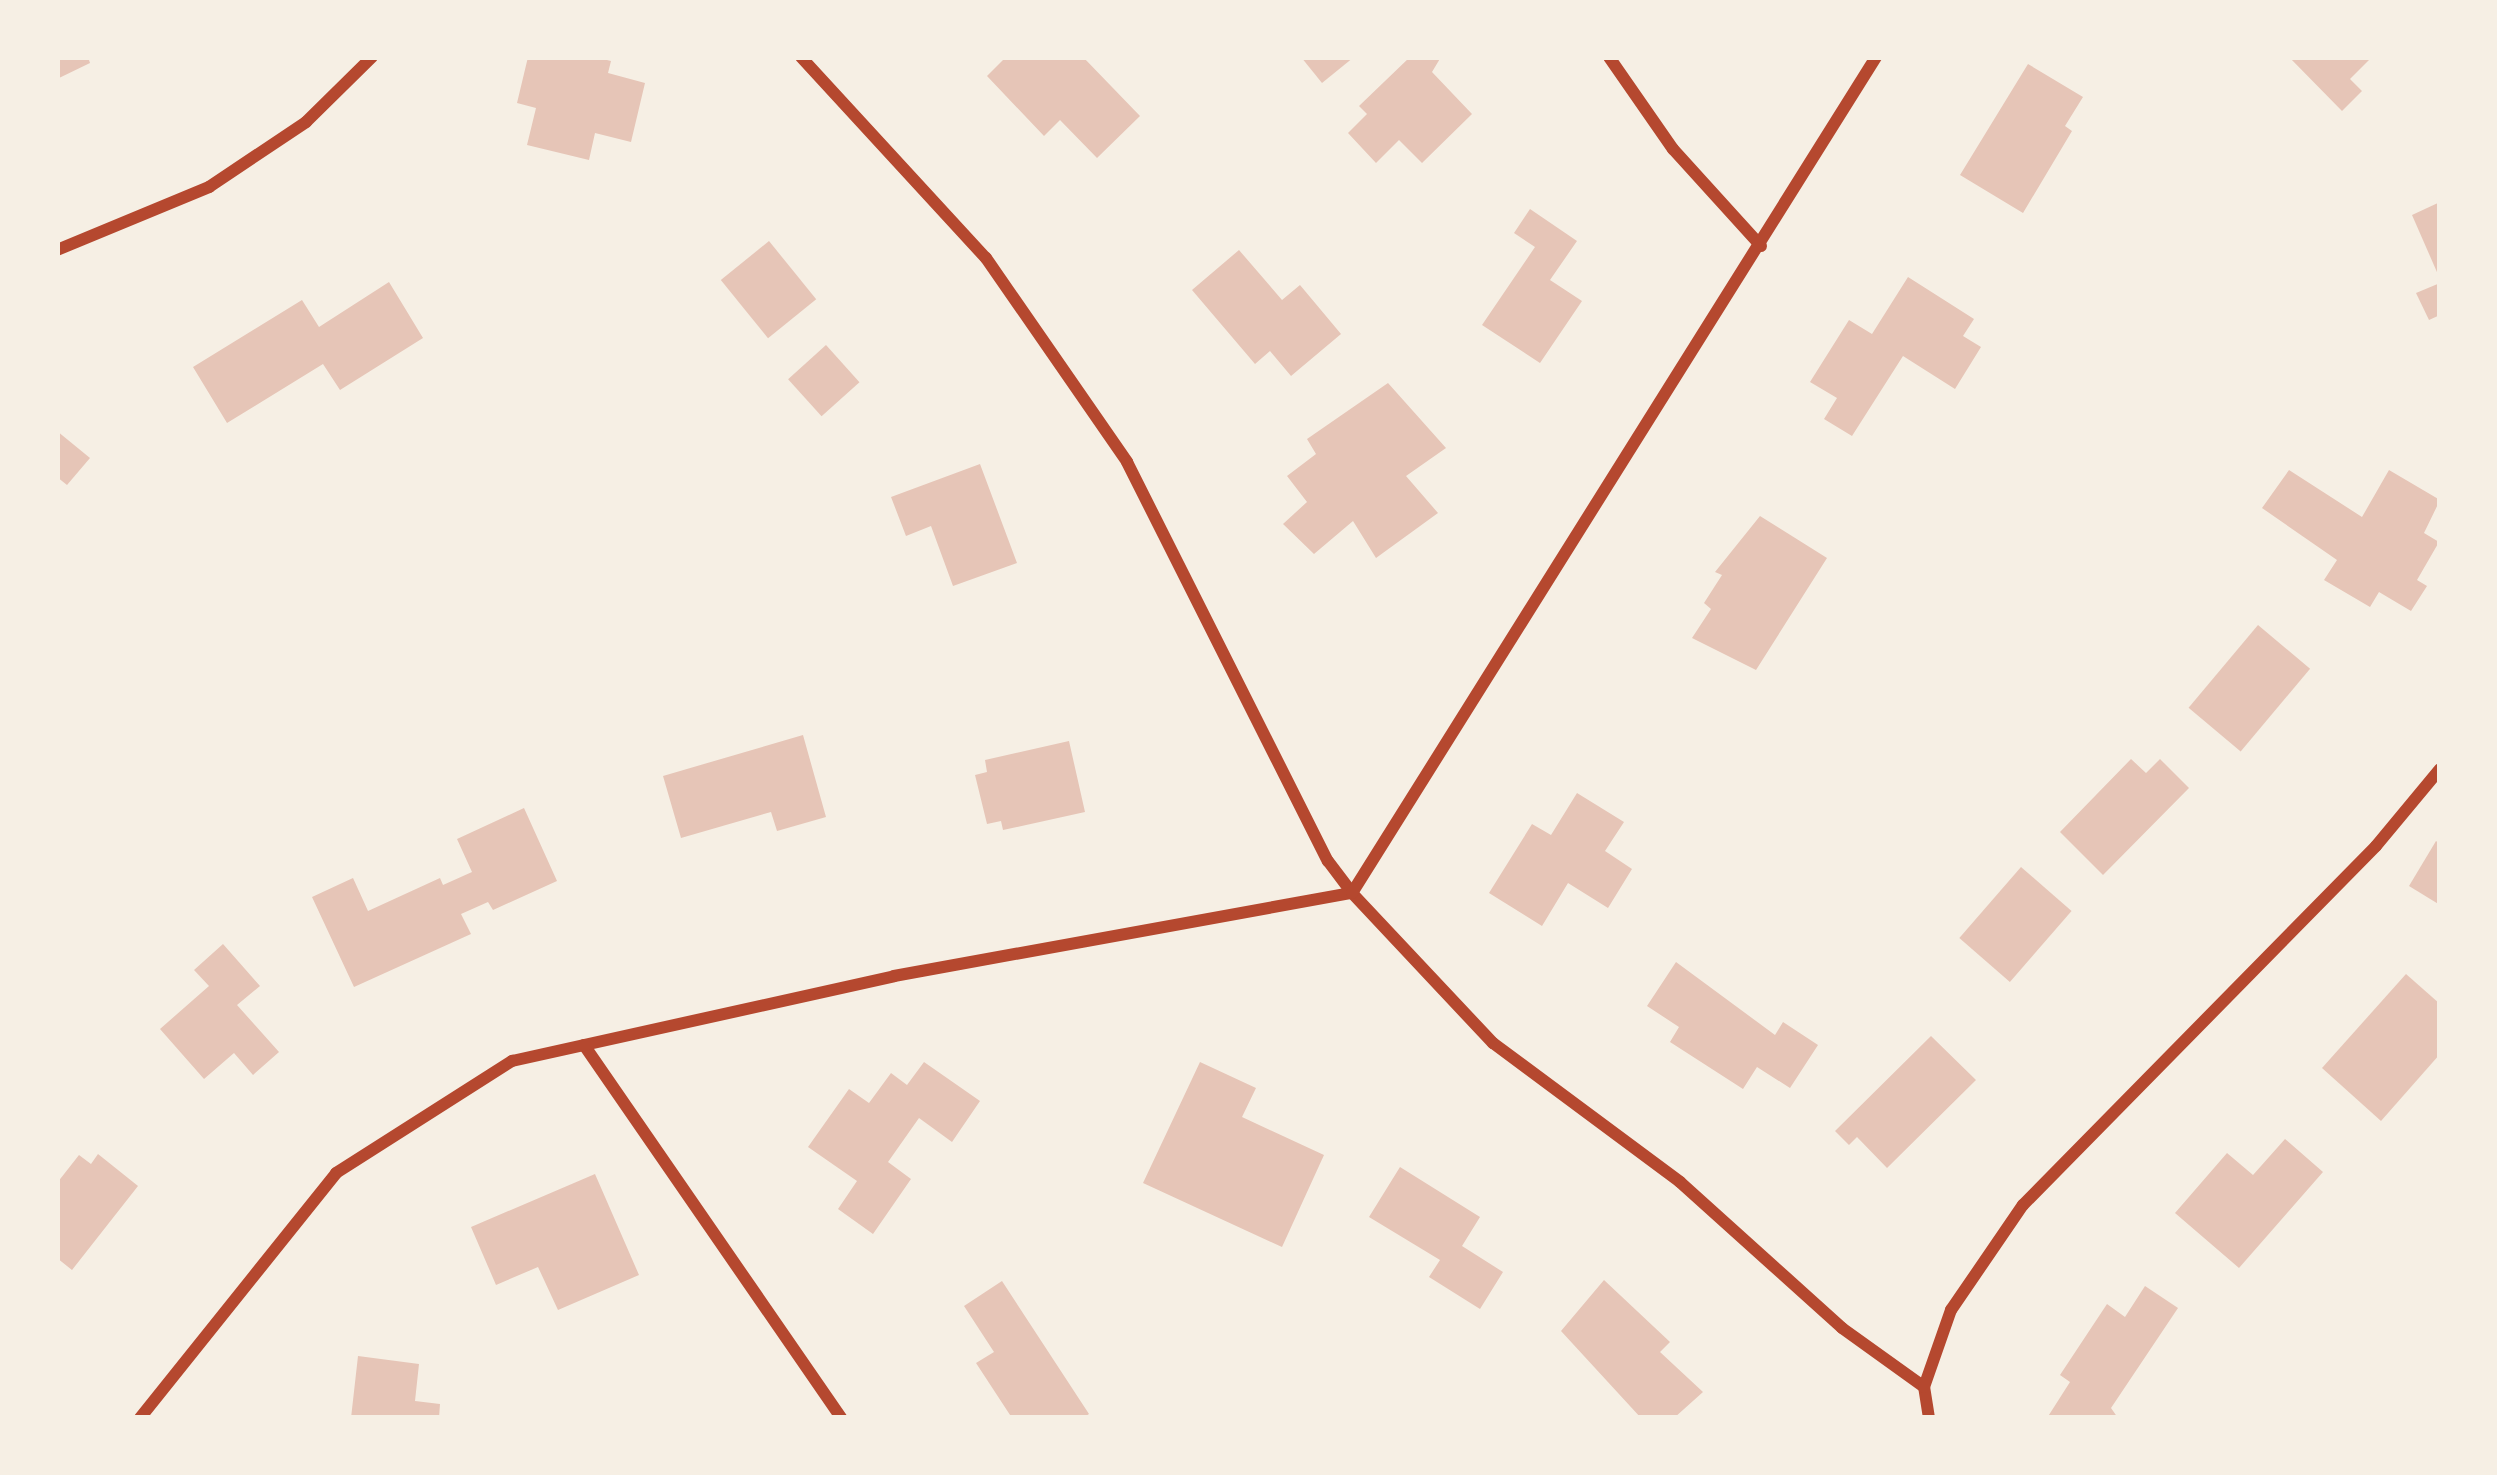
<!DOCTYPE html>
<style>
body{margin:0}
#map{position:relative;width:2497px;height:1475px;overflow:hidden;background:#f6efe4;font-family:Quicksand,sans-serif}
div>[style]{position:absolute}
.building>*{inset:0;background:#e6c5b7;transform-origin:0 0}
.minor>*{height:12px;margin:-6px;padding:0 6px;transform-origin:6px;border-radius:6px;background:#b5482f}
span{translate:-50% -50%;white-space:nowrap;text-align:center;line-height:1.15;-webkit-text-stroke:12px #f6efe4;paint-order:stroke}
.frame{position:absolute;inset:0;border:60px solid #f6efe4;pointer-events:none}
</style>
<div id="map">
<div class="building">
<div style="clip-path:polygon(57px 57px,88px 57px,90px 63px,57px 79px)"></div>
<div style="clip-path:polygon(528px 57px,595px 57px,611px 61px,608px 73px,645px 83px,631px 142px,595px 133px,589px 160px,527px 145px,536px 108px,517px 103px)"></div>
<div style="clip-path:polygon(1006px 57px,1083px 57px,1140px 116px,1097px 158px,1060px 120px,1044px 136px,987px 76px)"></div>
<div style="clip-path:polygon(1301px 57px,1354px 57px,1322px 83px)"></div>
<div style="clip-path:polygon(1410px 57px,1441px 57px,1432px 72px,1472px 114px,1422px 163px,1399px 140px,1376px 163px,1348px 133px,1367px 114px,1359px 106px)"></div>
<div style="clip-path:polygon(2289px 57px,2372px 57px,2350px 79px,2362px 91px,2342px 111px)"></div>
<div style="clip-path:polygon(2028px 64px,2083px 97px,2065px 126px,2072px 131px,2023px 213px,1960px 175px)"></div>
<div style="clip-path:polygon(2440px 202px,2440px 279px,2412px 215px)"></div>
<div style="clip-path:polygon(1530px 209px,1577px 241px,1550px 280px,1582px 301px,1540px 363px,1482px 325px,1535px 247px,1514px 233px)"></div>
<div style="left:769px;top:241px;width:75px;height:62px;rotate:51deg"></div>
<div style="clip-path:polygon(1239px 250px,1282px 300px,1300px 285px,1341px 334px,1291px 376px,1270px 351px,1255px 364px,1192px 290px)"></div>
<div style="clip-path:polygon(1908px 277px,1974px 319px,1963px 336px,1981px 347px,1955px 389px,1903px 356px,1852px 436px,1824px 419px,1837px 398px,1810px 382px,1849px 320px,1872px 334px)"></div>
<div style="clip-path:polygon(389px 282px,423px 338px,340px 390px,323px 364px,227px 423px,193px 367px,302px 300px,319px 327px)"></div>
<div style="clip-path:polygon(2440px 283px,2440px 315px,2429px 320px,2416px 293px)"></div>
<div style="left:826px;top:345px;width:50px;height:51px;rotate:48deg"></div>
<div style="clip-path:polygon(1388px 383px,1446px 448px,1406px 476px,1438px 513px,1376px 558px,1353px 521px,1314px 554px,1283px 524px,1307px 502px,1287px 476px,1316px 454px,1307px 439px)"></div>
<div style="clip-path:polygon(57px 431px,90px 458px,67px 485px,57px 477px)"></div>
<div style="clip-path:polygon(980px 464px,1017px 563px,953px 586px,931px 526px,906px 536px,891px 497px)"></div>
<div style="clip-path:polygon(2289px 470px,2362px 517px,2389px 470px,2440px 500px,2424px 533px,2439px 542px,2417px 580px,2427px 586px,2411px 611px,2379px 592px,2370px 607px,2324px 580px,2337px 560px,2262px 508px)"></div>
<div style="clip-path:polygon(1760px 516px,1827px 558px,1756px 670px,1692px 638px,1711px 609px,1704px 603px,1722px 575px,1715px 572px)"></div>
<div style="left:2258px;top:625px;width:68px;height:108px;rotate:40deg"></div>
<div style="clip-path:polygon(803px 735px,826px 817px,777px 831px,771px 812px,681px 838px,663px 776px)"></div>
<div style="clip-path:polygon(1069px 741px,1085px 812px,1003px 830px,1001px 821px,987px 824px,975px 775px,987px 772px,985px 760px)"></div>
<div style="clip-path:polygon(2131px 759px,2146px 773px,2160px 759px,2189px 788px,2103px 875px,2060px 832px)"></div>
<div style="clip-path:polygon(1577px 793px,1624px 822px,1605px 851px,1632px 869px,1608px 908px,1568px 883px,1542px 926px,1489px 893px,1532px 824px,1551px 835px)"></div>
<div style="clip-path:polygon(524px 808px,557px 881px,493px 910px,488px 902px,461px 914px,471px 934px,354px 987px,312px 897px,353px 878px,368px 911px,440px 878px,443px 885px,472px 872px,457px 839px)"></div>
<div style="clip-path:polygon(2436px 841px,2440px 844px,2440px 905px,2409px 886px)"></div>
<div style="left:2021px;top:867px;width:67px;height:94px;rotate:41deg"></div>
<div style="clip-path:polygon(223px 944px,260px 986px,237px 1005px,279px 1052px,253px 1075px,234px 1053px,204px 1079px,160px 1029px,209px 986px,194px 970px)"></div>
<div style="clip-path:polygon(1676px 962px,1775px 1035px,1783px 1022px,1818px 1045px,1790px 1088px,1757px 1067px,1743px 1089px,1670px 1042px,1679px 1027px,1647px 1006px)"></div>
<div style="clip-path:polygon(2406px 974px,2440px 1004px,2440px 1054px,2381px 1121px,2322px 1068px)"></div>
<div style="clip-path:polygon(1931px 1036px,1976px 1080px,1887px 1168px,1857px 1137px,1849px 1145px,1835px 1131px)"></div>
<div style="clip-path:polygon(924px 1062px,980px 1101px,952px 1142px,919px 1118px,888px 1162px,911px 1179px,873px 1234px,838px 1209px,857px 1181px,808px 1147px,849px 1089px,869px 1103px,891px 1073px,907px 1085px)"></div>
<div style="clip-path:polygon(1200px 1062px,1256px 1088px,1242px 1117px,1324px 1155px,1282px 1247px,1143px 1183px)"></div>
<div style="clip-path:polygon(2285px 1139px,2323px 1172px,2239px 1268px,2175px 1213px,2227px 1153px,2253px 1175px)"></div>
<div style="clip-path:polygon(98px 1154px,138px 1186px,72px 1270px,57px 1258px,57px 1183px,79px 1155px,91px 1164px)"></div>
<div style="clip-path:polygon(1400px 1167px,1480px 1217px,1462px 1246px,1503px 1272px,1480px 1309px,1429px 1277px,1440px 1260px,1369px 1217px)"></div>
<div style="clip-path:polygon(595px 1174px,639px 1275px,558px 1310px,538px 1267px,496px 1285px,471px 1227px)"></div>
<div style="clip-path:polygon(1604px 1280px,1670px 1342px,1660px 1352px,1703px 1392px,1674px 1418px,1641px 1418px,1561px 1331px)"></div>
<div style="clip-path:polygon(1002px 1281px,1089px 1414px,1083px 1418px,1012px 1418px,976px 1363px,994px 1352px,964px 1306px)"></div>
<div style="clip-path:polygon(2145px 1286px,2178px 1308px,2111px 1408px,2118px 1418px,2047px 1418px,2070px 1382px,2060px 1375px,2107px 1304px,2125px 1317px)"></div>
<div style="clip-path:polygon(358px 1356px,419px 1364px,415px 1401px,440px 1404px,439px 1418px,351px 1418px)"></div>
</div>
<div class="minor">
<div style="left:801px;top:57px;width:273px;rotate:47.4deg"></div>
<div style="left:986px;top:258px;width:248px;rotate:55.3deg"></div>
<div style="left:1127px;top:462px;width:447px;rotate:63.3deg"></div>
<div style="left:1328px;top:861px;width:40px;rotate:53deg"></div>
<div style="left:1352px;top:893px;width:206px;rotate:46.8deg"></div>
<div style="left:1493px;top:1043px;width:233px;rotate:36.6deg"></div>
<div style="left:1680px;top:1182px;width:218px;rotate:42deg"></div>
<div style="left:1842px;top:1328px;width:101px;rotate:35.7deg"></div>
<div style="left:1609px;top:57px;width:112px;rotate:55.2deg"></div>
<div style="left:1673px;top:149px;width:131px;rotate:47.8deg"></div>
<div style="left:57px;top:250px;width:165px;rotate:-22.5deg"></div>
<div style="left:209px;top:187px;width:117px;rotate:-33.8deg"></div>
<div style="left:306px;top:122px;width:93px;rotate:-44.6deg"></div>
<div style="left:584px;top:1045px;width:453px;rotate:55.4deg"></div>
<div style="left:140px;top:1418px;width:314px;rotate:-51.3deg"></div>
<div style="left:336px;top:1173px;width:209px;rotate:-32.5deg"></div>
<div style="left:512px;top:1061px;width:391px;rotate:-12.5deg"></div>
<div style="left:894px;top:976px;width:465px;rotate:-10.3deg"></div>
<div style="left:1352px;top:893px;width:987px;rotate:-57.92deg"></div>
<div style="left:1929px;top:1418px;width:31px;rotate:-99deg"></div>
<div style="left:1924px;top:1387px;width:82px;rotate:-70.7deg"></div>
<div style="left:1951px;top:1310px;width:127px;rotate:-55.6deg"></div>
<div style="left:2023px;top:1205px;width:503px;rotate:-45.48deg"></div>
<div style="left:2376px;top:846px;width:100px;rotate:-50.3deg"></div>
</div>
<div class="frame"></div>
</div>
